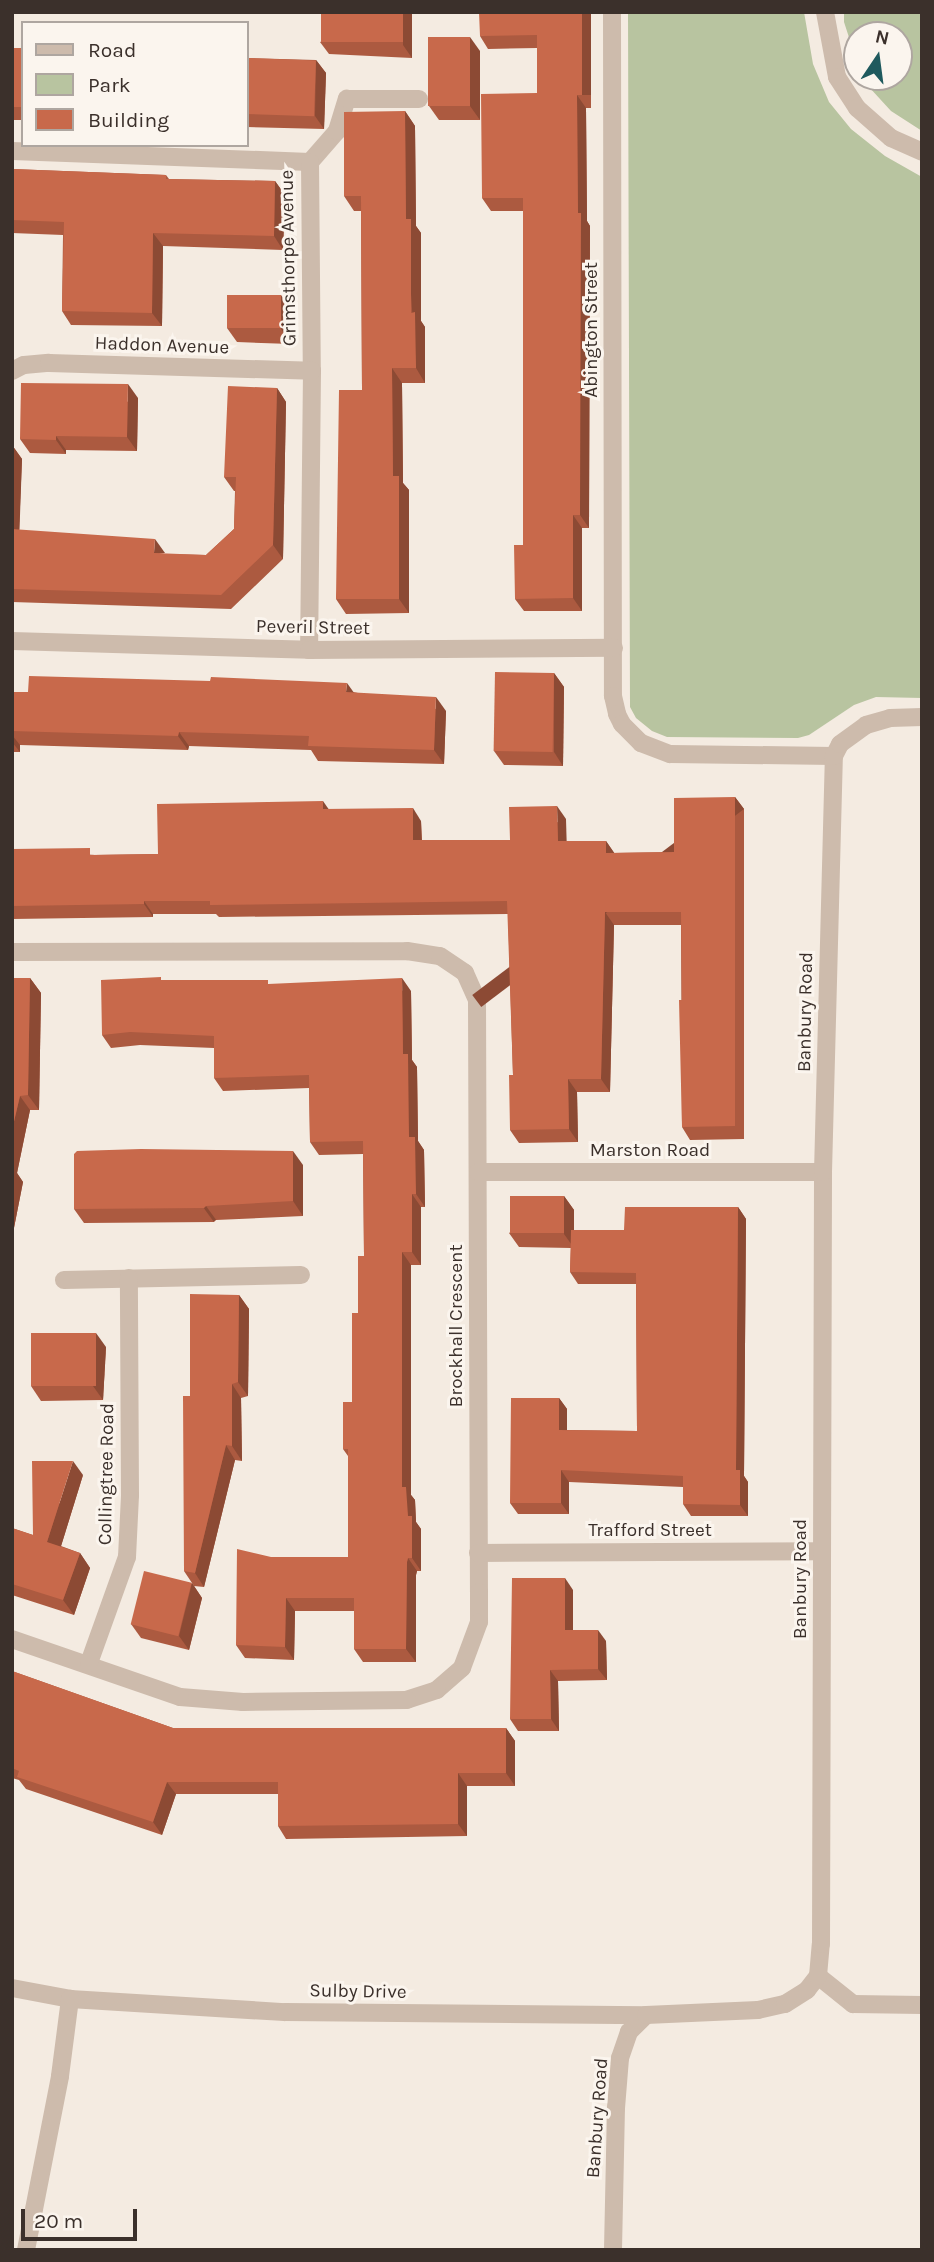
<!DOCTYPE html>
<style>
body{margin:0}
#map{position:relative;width:934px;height:2262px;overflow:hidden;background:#f4ebe1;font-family:Karla,sans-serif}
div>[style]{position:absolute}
.green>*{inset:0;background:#b8c4a0}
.service>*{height:18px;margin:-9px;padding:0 9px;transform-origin:9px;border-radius:9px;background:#cdbbac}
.minor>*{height:18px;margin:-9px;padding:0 9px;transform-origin:9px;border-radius:9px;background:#cdbbac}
.wall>*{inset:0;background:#ac5a40;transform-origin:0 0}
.shaded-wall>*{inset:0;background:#8c4a34;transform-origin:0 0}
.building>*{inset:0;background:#c8694b;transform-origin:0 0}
span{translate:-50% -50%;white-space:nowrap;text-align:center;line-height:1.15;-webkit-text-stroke:6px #fbf5ee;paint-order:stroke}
.street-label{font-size:19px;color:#3b302b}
.frame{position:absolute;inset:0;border:14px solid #3b302b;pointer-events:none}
.legend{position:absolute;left:21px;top:21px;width:228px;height:126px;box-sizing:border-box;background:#fbf5ee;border:2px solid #aea6a0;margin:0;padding:9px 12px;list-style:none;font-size:21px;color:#3b302b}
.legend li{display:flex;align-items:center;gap:14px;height:35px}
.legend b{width:35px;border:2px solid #aea6a0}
.north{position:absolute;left:843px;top:21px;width:70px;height:70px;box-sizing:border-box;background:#fbf5ee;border:2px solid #aea6a0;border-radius:50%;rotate:13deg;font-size:19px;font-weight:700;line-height:28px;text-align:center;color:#3b302b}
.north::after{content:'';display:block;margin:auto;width:24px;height:32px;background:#1f5a5e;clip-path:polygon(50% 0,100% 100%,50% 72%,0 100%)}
.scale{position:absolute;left:21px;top:2209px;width:116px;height:32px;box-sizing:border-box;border:4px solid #3b302b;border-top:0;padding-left:9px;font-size:21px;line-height:24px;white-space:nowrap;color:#3b302b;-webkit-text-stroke:5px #fbf5ee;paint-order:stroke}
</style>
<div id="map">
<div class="green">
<div style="clip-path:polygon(628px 12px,804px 12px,813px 64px,829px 102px,851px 129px,885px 156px,922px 177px,922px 698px,876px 697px,854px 705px,809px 735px,798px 738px,667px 737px,652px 731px,636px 718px,630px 707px)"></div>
<div style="clip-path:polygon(844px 12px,922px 12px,922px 131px,891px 111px,869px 87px,864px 77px,899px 77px,899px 35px,857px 35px,857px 62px,844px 22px)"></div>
</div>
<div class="service">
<div style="left:310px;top:162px;width:41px;rotate:-48.9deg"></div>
<div style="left:337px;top:131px;width:34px;rotate:-73deg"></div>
<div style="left:347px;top:99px;width:72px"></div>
</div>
<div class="minor">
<div style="left:612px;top:12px;width:684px;rotate:89.92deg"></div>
<div style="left:613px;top:696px;width:18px;rotate:77deg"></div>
<div style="left:617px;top:714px;width:11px;rotate:63deg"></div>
<div style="left:622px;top:724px;width:27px;rotate:45deg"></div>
<div style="left:641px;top:743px;width:31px;rotate:21deg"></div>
<div style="left:670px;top:754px;width:164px;rotate:0.7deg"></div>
<div style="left:825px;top:12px;width:66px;rotate:79.5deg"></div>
<div style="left:837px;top:77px;width:37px;rotate:57deg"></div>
<div style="left:857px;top:108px;width:45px;rotate:41.4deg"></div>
<div style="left:891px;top:138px;width:34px;rotate:24deg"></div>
<div style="left:12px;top:151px;width:298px;rotate:2.1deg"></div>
<div style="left:310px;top:162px;width:209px;rotate:89.5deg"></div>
<div style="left:312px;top:371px;width:279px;rotate:90.6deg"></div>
<div style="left:12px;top:371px;width:13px;rotate:-27deg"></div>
<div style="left:24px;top:365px;width:25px;rotate:-5deg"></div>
<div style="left:49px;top:363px;width:263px;rotate:1.7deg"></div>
<div style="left:12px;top:641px;width:297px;rotate:1.7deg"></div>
<div style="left:309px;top:650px;width:305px;rotate:-0.4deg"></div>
<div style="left:12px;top:952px;width:395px;rotate:-0.1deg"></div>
<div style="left:407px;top:951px;width:33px;rotate:9deg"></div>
<div style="left:440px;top:956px;width:30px;rotate:34deg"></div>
<div style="left:465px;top:973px;width:30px;rotate:66deg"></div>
<div style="left:477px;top:1000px;width:592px;rotate:89.81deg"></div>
<div style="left:479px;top:1592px;width:30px;rotate:90deg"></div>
<div style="left:479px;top:1622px;width:49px;rotate:110.3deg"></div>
<div style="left:462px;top:1668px;width:33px;rotate:139deg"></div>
<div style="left:437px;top:1690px;width:32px;rotate:162deg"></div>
<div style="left:407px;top:1700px;width:164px;rotate:179.3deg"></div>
<div style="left:243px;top:1702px;width:63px;rotate:-175.5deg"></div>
<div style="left:180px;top:1697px;width:178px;rotate:-161deg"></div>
<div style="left:478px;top:1172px;width:345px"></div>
<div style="left:64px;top:1280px;width:237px;rotate:-1.2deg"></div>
<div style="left:478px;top:1553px;width:344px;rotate:-0.3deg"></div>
<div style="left:89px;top:1663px;width:113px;rotate:-70.3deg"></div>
<div style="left:127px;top:1557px;width:62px;rotate:-87.2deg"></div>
<div style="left:130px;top:1495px;width:217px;rotate:-90.3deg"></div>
<div style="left:818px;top:1976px;width:45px;rotate:38.7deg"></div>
<div style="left:853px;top:2004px;width:69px;rotate:0.8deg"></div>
<div style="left:12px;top:1988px;width:59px;rotate:10.7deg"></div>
<div style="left:70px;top:1999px;width:215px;rotate:3.5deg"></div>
<div style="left:285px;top:2012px;width:361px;rotate:0.5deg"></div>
<div style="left:26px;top:2250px;width:177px;rotate:-78.9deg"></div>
<div style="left:60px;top:2076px;width:78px;rotate:-82.6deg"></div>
<div style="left:613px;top:2250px;width:142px;rotate:-88.8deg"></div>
<div style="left:616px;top:2108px;width:50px;rotate:-85.4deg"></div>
<div style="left:620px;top:2058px;width:28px;rotate:-71deg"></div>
<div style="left:629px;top:2032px;width:24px;rotate:-45deg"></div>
<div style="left:646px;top:2015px;width:112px;rotate:-2.6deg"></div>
<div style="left:758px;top:2010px;width:28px;rotate:-13deg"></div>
<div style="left:785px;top:2004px;width:26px;rotate:-32deg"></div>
<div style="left:807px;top:1990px;width:18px;rotate:-52deg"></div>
<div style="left:818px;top:1976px;width:32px;rotate:-85deg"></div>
<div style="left:821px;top:1944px;width:772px;rotate:-89.85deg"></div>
<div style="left:823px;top:1172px;width:416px;rotate:-88.5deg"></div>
<div style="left:834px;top:756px;width:13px;rotate:-63deg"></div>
<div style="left:840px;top:744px;width:32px;rotate:-36deg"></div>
<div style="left:866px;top:725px;width:25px;rotate:-16deg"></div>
<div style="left:890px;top:718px;width:32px;rotate:-2deg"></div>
</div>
<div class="wall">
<div style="clip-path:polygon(412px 12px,412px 58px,329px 54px,320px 42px)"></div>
<div style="clip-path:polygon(591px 12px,591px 108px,586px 108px,587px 221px,590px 226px,589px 528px,582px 528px,582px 611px,524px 611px,515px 599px,523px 545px,523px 211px,491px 211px,482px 198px,537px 93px,537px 48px,488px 49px,480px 36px)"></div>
<div style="left:12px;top:48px;width:11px;height:72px"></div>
<div style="clip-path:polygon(480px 51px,480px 120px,439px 120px,429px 106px)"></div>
<div style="clip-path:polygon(247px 58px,316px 60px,326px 73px,324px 129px,247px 127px)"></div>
<div style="clip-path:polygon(405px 111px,415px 126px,416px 226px,421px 233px,421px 321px,425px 327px,425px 383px,402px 383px,403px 483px,409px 490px,409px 613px,346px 614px,336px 599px,362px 390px,361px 211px,354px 211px,344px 196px)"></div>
<div style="clip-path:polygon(12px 169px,166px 175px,169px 179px,275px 181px,285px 195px,283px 250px,163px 246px,162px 326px,71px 325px,62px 311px,63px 235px,12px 233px)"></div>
<div style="clip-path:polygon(291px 310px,291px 344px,237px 342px,227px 328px)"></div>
<div style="clip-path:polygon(277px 388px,286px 402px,283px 559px,231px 609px,12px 602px,12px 445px,22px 459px,19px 530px,165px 554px,206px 555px,234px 529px,235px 491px,234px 491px,224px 477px)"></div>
<div style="clip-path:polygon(138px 398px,137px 451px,66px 450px,66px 454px,30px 453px,20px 439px)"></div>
<div style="clip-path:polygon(554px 673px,564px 687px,563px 766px,504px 765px,494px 751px)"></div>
<div style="clip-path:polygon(12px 692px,353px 692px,446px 711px,444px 764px,318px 761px,311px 750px,189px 746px,188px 750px,20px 745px,20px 752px,12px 752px)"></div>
<div style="clip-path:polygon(735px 797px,744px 809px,744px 1139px,690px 1140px,682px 1127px,681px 925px,614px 925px,610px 1092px,577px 1092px,578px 1142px,519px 1143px,510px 1130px,513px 1075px,508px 914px,219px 917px,216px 914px,153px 914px,153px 917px,12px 919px,12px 849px,95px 855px,158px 854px,329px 809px,421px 821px,422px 840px,510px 840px,566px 819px,566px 841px,606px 841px,614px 853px,674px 852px)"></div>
<div style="clip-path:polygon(12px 978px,30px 978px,41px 993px,39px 1110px,30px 1110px,17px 1173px,23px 1182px,12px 1238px)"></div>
<div style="clip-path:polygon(163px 980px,411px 991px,412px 1060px,417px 1067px,418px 1141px,424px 1150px,425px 1207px,421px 1207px,421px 1265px,411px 1265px,411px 1495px,415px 1500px,416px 1522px,421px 1529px,421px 1571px,417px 1571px,416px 1575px,416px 1662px,363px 1662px,354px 1649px,354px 1611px,295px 1611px,294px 1660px,245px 1658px,236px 1645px,271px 1557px,348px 1557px,348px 1456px,343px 1449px,352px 1402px,358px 1313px,364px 1256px,363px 1154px,319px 1155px,310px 1142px,309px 1088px,223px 1091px,214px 1078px,214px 1048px,140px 1045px,111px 1048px,102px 1035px)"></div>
<div style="clip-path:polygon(303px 1165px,303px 1216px,216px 1220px,214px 1222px,84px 1223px,74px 1209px)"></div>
<div style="clip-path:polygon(564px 1196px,574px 1210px,574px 1230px,624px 1230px,738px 1207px,746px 1219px,744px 1476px,748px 1482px,748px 1516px,691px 1516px,683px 1504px,683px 1487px,569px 1482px,569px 1514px,518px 1514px,510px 1503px,559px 1398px,567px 1409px,567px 1430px,637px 1431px,636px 1284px,578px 1284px,570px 1272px,571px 1248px,519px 1247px,509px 1233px)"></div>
<div style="clip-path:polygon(239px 1295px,249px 1309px,248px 1396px,241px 1398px,242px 1461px,235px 1460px,204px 1587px,194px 1586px,184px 1571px,190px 1396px)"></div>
<div style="clip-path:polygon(106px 1347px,103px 1400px,41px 1401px,31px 1386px)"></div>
<div style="clip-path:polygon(83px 1475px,61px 1546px,80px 1553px,90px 1568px,74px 1615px,12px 1595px,12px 1528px,33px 1535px)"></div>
<div style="clip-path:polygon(192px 1583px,202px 1598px,189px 1650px,141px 1638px,131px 1624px)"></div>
<div style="clip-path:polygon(573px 1590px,573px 1630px,606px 1641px,607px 1680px,558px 1681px,559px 1731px,518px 1731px,510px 1719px)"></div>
<div style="clip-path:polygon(12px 1671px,173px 1728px,506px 1728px,515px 1741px,515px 1786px,467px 1786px,467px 1836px,286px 1839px,278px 1826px,278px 1794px,176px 1794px,162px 1835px,26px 1789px,19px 1780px,12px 1778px)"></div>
</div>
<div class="shaded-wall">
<div style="clip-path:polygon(403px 12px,412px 12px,412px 58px,403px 45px)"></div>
<div style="left:582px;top:12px;width:9px;height:83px"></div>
<div style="clip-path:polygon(470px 37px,480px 51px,480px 120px,470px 106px)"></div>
<div style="clip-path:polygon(316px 60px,326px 73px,324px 129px,315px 116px)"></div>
<div style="clip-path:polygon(577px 95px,586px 108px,587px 221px,590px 226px,589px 528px,580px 515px)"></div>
<div style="clip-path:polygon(405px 111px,415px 126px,416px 226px,421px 233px,421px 321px,425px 327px,425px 383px,416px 368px,406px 219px)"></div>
<div style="clip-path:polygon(275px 181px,285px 195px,283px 250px,274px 236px)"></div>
<div style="clip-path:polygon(153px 233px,163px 246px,162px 326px,152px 313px)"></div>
<div style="clip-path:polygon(281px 295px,291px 310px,291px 344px,281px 329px)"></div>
<div style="clip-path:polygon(392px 368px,402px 383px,403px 483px,409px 490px,409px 613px,399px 599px,393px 476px)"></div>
<div style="clip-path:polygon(128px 384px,138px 398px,137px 451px,127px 437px)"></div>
<div style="clip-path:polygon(277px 388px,286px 402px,283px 559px,273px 545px)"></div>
<div style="clip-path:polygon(56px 436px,66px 450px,66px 454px,56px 440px)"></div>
<div style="clip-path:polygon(12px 445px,22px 459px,19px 543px,12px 533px)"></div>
<div style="clip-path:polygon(573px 515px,582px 528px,582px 611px,573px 598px)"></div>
<div style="clip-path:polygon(155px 539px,165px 553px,154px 553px)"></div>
<div style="clip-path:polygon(554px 673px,564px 687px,563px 766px,554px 752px)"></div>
<div style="clip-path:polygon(347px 683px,357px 697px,346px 692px)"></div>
<div style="clip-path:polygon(436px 697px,446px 711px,444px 764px,434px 750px)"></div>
<div style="clip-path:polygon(179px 732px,189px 746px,188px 750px,178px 736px)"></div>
<div style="clip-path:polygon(12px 735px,20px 745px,20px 752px,12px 742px)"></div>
<div style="left:735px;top:797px;width:15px;height:329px;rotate:53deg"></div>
<div style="clip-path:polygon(323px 801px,332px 814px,323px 809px)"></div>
<div style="clip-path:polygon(557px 806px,566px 819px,567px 854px,558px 841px)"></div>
<div style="clip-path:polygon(413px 808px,421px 821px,422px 853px,413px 840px)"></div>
<div style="clip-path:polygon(606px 841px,615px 854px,606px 853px)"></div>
<div style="clip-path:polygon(144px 901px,153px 914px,153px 917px,144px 904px)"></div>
<div style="clip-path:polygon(605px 912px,614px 925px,610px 1092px,601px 1079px)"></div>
<div style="clip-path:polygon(30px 978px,41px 993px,39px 1110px,28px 1095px)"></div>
<div style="clip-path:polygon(402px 978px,411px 991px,412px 1060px,417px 1067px,418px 1141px,424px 1150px,425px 1207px,416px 1194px,409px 1137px,403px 1054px)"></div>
<div style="clip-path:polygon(568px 1079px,577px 1092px,578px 1142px,569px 1129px)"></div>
<div style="clip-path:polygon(20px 1096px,30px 1110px,17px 1173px,23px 1182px,12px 1238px,12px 1130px)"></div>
<div style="clip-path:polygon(293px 1151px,303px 1165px,303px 1216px,293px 1201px)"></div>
<div style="clip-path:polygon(412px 1194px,421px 1207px,421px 1265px,412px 1252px)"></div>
<div style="clip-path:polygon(564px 1196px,574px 1210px,574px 1248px,564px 1234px)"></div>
<div style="left:206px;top:1206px;width:17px;height:3px;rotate:54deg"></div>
<div style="clip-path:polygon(738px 1207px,746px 1219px,744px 1476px,748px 1482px,748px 1516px,740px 1505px,736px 1470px)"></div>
<div style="clip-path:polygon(402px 1252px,411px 1265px,411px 1495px,415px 1500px,416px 1522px,421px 1529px,421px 1571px,412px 1558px,408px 1516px,402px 1487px)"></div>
<div style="clip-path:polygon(239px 1295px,249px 1309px,248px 1396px,238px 1382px)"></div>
<div style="clip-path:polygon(96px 1333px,106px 1347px,103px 1400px,93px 1386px)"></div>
<div style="clip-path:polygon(232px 1384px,241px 1398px,242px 1461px,232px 1446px)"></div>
<div style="clip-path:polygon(559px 1398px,567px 1409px,567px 1442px,559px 1430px)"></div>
<div style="clip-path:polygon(226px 1445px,235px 1460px,204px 1587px,195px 1573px)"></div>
<div style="clip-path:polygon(73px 1461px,83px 1475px,58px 1556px,47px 1542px)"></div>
<div style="clip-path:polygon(561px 1470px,569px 1482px,569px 1514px,561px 1503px)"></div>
<div style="clip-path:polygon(80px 1553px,90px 1568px,74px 1615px,63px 1600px)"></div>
<div style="clip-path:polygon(408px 1558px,417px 1571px,416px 1575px,416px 1662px,406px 1649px,407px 1562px)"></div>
<div style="clip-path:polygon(565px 1578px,573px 1590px,573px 1641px,565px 1630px)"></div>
<div style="clip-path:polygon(192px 1583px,202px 1598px,189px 1650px,179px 1636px)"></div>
<div style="clip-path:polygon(286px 1598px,295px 1611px,294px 1660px,285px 1647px)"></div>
<div style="clip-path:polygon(598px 1630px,606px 1641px,607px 1680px,598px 1669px)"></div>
<div style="clip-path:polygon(550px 1670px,558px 1681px,559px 1731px,551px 1719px)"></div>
<div style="clip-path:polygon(506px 1728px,515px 1741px,515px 1786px,506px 1773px)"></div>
<div style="clip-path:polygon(458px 1773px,467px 1786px,467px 1836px,458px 1824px)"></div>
<div style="clip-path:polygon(167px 1782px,176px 1794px,162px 1835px,153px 1822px)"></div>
</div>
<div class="building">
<div style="left:321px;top:12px;width:82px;height:30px"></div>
<div style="clip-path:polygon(479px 12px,582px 12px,582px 95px,577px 95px,578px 213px,581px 213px,580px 515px,573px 515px,573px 598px,515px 599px,514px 545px,523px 545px,523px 198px,482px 198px,481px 94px,537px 93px,537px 35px,480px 36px)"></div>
<div style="left:428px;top:37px;width:42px;height:69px"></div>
<div style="left:12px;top:48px;width:11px;height:59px"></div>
<div style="left:247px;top:58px;width:69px;height:56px;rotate:2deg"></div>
<div style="clip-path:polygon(405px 111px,406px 219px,411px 219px,411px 313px,415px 312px,416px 368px,392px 368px,393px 476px,399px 476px,399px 599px,336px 599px,339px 390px,362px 390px,361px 196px,344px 196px,344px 112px)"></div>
<div style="clip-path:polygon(12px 169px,166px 175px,166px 179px,275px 181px,274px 236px,153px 233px,152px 313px,62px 311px,64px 222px,12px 220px)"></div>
<div style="left:227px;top:295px;width:54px;height:33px"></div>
<div style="clip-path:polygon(21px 383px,128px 384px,127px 437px,56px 436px,56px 440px,20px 439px)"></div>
<div style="clip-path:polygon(228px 386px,277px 388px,273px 545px,221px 595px,12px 589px,12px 529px,155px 539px,154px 553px,206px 555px,234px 529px,236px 477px,224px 477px)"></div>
<div style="left:495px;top:672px;width:59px;height:79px;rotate:1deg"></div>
<div style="clip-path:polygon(29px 676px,210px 681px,211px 677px,347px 683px,346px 692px,436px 697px,434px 750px,308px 746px,309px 736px,179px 732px,178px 736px,12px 731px,12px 692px,28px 692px)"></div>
<div style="clip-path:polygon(735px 797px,735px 1126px,682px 1127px,679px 1000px,682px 1000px,681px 912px,605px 912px,601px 1079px,568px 1079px,569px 1129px,510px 1130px,509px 1075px,513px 1075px,507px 901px,210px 905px,210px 901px,144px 901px,144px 904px,12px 906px,12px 849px,90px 848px,90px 855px,158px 854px,157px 804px,323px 801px,323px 809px,413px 808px,413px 840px,510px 840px,509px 807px,557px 806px,558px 841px,606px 841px,606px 853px,674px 852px,674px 798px)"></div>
<div style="clip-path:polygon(161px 977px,161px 980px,268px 980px,268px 984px,402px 978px,403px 1054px,408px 1054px,409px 1137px,415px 1137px,416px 1194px,412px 1194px,412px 1252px,402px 1252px,402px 1487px,406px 1487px,408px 1516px,412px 1516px,412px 1558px,408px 1558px,407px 1562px,406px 1649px,354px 1649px,354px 1598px,286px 1598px,285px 1647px,236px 1645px,237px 1549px,271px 1557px,348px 1557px,348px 1449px,343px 1449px,343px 1402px,352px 1402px,352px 1313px,358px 1313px,358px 1256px,364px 1256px,363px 1141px,310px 1142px,309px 1075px,214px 1078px,214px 1036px,130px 1032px,102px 1035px,101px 980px)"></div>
<div style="clip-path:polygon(12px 978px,30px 978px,28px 1095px,20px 1096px,12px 1130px)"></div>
<div style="clip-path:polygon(141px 1149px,293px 1151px,293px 1201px,206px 1206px,204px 1208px,74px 1209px,74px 1154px,77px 1151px)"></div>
<div style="left:510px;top:1196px;width:54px;height:37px"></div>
<div style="clip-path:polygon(625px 1207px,738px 1207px,736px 1470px,740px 1470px,740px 1505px,683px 1504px,683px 1476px,561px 1470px,561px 1503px,510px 1503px,511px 1398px,559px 1398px,559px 1430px,637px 1431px,636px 1273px,570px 1272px,571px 1230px,624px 1230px)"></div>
<div style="clip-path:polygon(190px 1294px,239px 1295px,238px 1382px,232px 1384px,232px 1446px,226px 1445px,195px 1573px,184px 1571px,183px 1396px,190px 1396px)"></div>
<div style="left:31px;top:1333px;width:65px;height:53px"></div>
<div style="clip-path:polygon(32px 1461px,73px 1461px,47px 1542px,80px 1553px,63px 1600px,12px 1584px,12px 1528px,33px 1535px)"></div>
<div style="left:144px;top:1571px;width:49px;height:55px;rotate:14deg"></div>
<div style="clip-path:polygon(512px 1578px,565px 1578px,565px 1630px,598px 1630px,598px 1669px,550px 1670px,551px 1719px,510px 1719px)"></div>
<div style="clip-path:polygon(12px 1671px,173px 1728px,506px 1728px,506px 1773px,458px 1773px,458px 1824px,278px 1826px,278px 1782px,167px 1782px,153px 1822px,17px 1777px,19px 1771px,12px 1768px)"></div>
</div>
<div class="street-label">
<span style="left:289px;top:258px;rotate:-91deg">Grimsthorpe Avenue</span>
<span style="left:592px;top:330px;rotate:-90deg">Abington Street</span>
<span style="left:162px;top:346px;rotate:2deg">Haddon Avenue</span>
<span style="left:313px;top:628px;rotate:1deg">Peveril Street</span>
<span style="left:806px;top:1012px;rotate:-89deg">Banbury Road</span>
<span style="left:650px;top:1151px">Marston Road</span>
<span style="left:457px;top:1326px;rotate:-90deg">Brockhall Crescent</span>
<span style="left:107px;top:1474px;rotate:-89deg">Collingtree Road</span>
<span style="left:650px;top:1531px">Trafford Street</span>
<span style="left:801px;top:1579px;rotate:-90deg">Banbury Road</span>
<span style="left:358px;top:1992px;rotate:1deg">Sulby Drive</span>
<span style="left:598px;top:2118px;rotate:-86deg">Banbury Road</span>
</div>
<div class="frame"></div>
<ul class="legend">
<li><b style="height:9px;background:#cdbbac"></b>Road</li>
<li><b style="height:19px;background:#b8c4a0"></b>Park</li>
<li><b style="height:19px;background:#c8694b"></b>Building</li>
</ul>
<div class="north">N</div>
<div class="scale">20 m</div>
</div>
